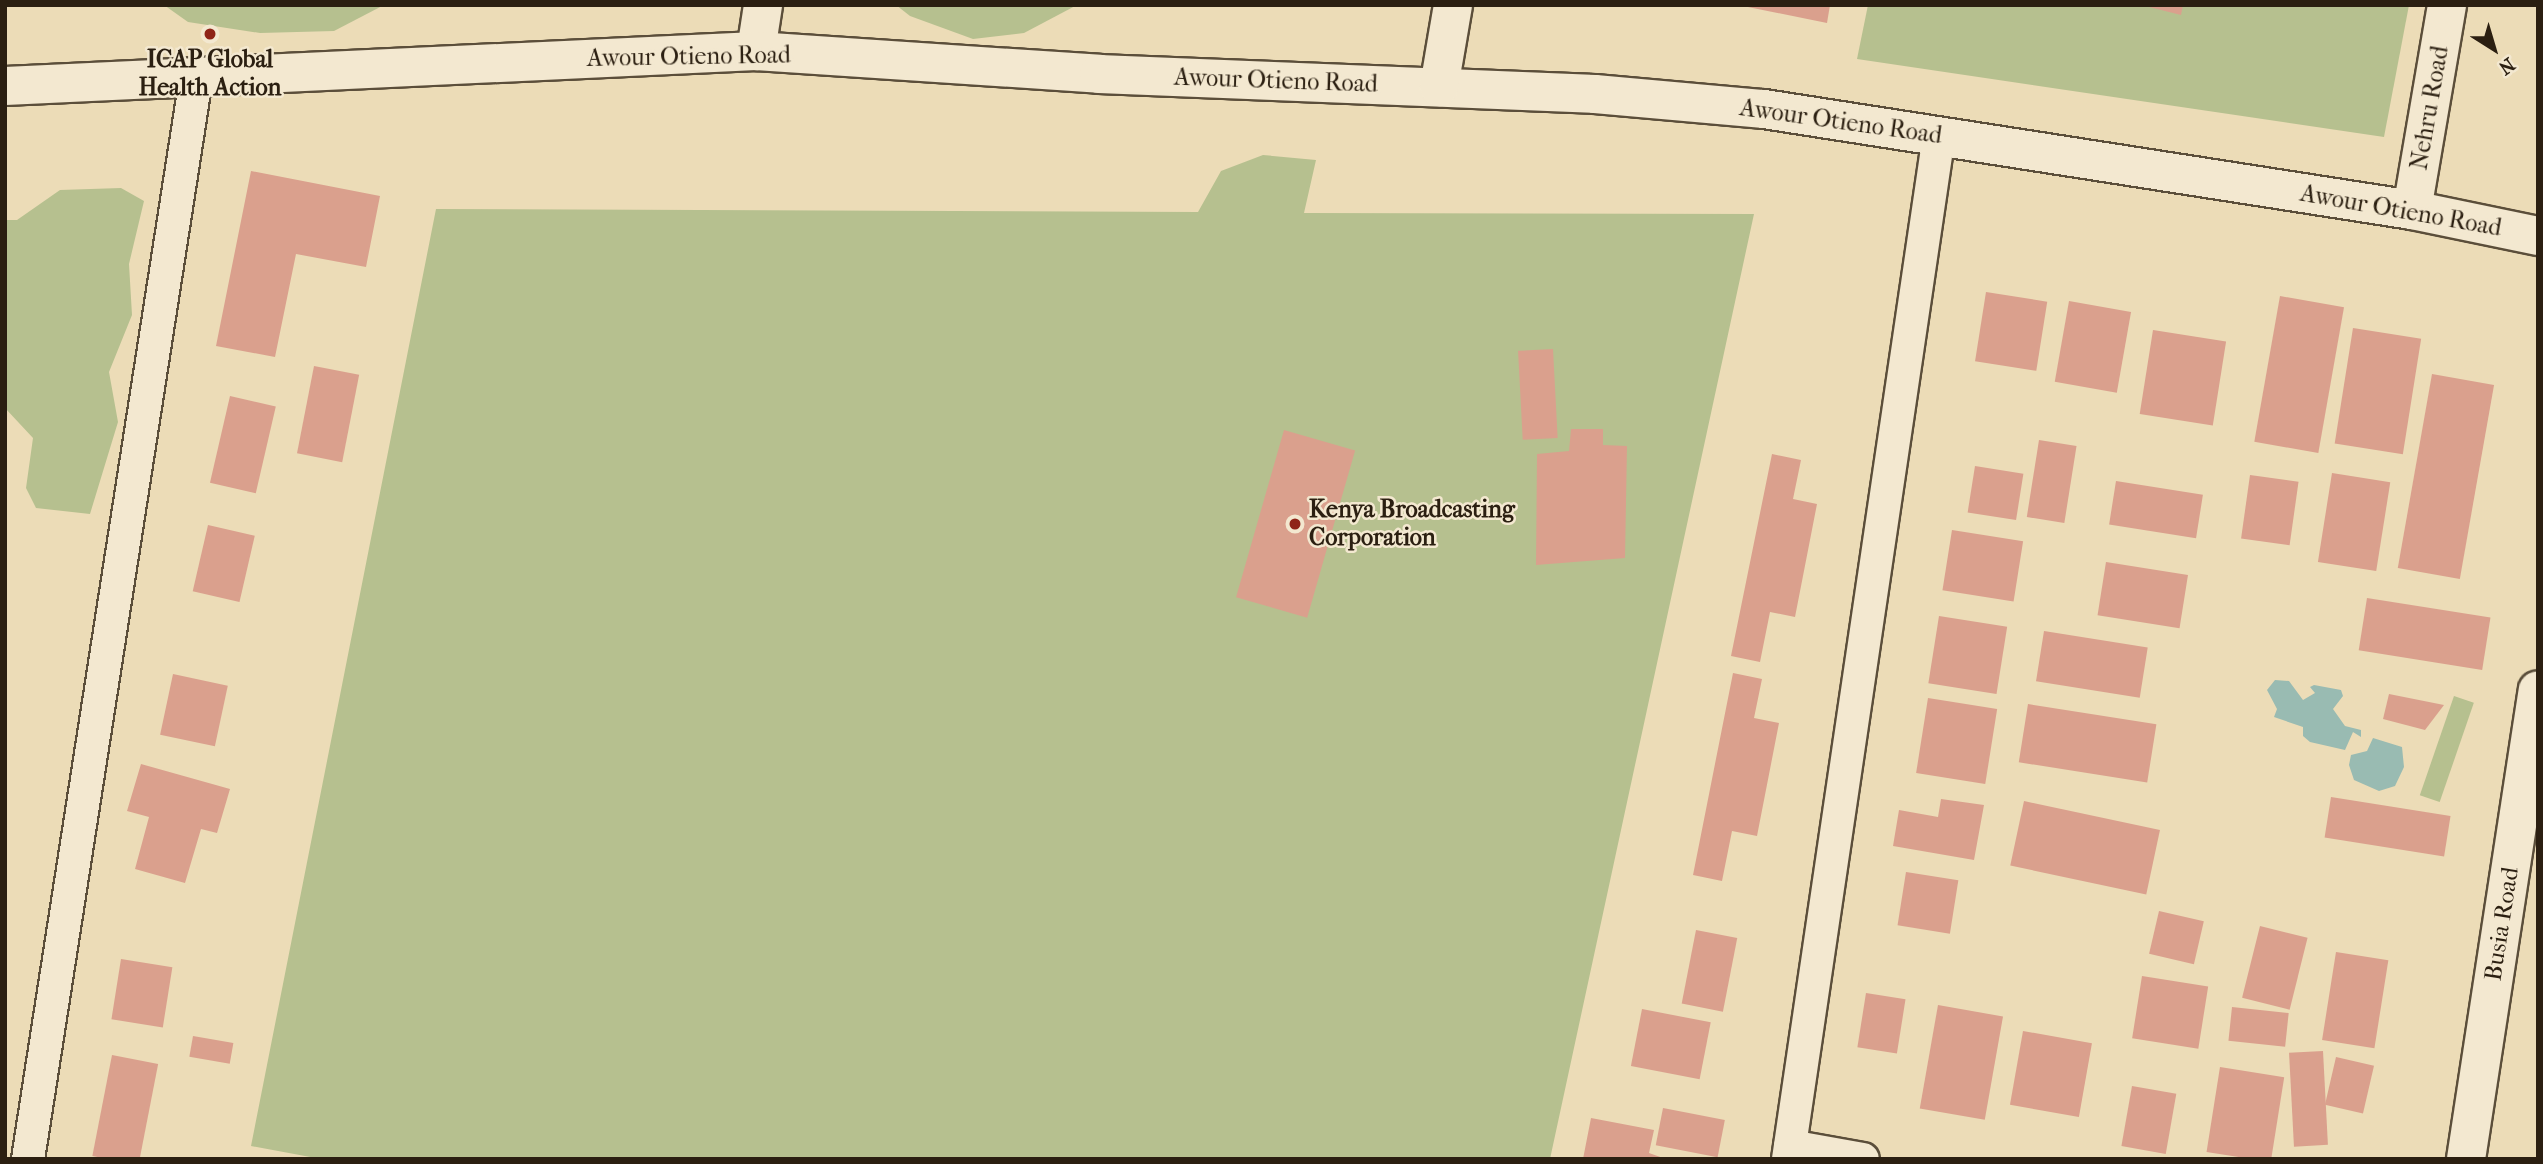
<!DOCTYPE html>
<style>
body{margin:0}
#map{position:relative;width:2543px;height:1164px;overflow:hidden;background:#ecdcb7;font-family:"IM FELL French Canon",serif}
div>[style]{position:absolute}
.green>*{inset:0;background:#b6c08f;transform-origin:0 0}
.water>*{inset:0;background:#99bbb2}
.building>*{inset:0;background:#daa08d;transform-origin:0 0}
.roads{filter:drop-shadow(2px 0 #5b4e3a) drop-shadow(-2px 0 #5b4e3a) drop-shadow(0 2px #5b4e3a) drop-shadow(0 -2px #5b4e3a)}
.street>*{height:32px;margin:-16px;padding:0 16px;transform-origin:16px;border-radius:16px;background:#f3e8d0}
.secondary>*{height:38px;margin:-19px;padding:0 19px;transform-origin:19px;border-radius:19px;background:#f3e8d0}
.dots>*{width:19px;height:19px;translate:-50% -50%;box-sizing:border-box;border:4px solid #f3e8d0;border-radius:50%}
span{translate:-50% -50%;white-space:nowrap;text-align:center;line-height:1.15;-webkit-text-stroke:5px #f3e8d0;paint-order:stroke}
.street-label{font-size:24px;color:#2b1f11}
.poi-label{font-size:24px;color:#2b1f11;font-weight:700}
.left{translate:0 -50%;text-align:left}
.frame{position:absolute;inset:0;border:7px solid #2b1f11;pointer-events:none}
.north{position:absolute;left:2459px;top:14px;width:70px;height:70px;-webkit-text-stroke:5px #f3e8d0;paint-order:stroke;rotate:143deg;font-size:19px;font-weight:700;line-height:28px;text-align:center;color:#2b1f11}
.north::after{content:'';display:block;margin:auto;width:24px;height:32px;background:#2b1f11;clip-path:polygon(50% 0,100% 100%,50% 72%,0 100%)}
</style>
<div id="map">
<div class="green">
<div style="clip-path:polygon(164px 5px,384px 5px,334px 31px,260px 33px,188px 22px)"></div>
<div style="clip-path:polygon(896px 5px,1077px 5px,1024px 33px,973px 39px,910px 16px)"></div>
<div style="clip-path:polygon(1868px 5px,2409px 5px,2384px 137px,1857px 59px)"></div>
<div style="clip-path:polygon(1263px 155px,1316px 160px,1304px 213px,1754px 214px,1550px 1159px,321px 1159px,251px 1146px,436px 209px,1198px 212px,1221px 171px)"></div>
<div style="clip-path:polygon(121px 188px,144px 201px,129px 264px,132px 315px,109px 372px,118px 422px,90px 514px,36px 508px,26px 488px,33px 438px,5px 408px,5px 220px,17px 220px,60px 190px)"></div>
<div style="left:2454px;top:696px;width:21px;height:105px;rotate:19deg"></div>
</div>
<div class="water">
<div style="clip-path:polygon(2275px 680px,2289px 681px,2303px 700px,2315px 693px,2310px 687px,2314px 685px,2341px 690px,2343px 696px,2333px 709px,2345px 726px,2361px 730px,2361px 737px,2353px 732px,2345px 750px,2310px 742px,2303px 736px,2303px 727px,2274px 717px,2277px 709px,2267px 690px)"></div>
<div style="clip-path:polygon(2373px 738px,2402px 747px,2404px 767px,2395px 786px,2379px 791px,2354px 780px,2349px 765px,2351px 755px,2367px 751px)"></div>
</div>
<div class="building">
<div style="clip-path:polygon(1738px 5px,1830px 5px,1827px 23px)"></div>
<div style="clip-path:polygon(2141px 5px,2183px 5px,2181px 15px)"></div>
<div style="clip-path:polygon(251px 171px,380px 196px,366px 267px,296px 254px,275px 357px,216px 346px)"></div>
<div style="left:1986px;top:292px;width:62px;height:70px;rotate:9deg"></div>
<div style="left:2280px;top:296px;width:65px;height:148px;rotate:10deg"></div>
<div style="left:2069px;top:301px;width:63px;height:82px;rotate:10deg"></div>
<div style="left:2353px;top:328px;width:69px;height:117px;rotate:9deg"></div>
<div style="left:2153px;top:330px;width:74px;height:85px;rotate:9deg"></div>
<div style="left:1553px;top:349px;width:89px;height:35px;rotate:87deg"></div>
<div style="left:314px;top:366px;width:46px;height:89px;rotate:11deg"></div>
<div style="left:2432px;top:374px;width:63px;height:197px;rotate:10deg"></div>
<div style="left:230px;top:396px;width:47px;height:89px;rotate:13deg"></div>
<div style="clip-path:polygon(1571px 429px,1603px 429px,1603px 445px,1627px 446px,1625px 558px,1536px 565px,1537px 454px,1569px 451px)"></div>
<div style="left:1284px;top:430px;width:74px;height:174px;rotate:16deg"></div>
<div style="left:2039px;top:440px;width:38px;height:78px;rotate:9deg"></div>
<div style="clip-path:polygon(1772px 454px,1801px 460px,1793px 499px,1817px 504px,1795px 617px,1770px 612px,1760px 662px,1731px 656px)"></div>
<div style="left:1975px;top:466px;width:49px;height:47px;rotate:9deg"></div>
<div style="left:2332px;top:473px;width:59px;height:90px;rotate:9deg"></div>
<div style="left:2250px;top:475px;width:49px;height:64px;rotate:8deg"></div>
<div style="left:2116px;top:481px;width:88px;height:44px;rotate:9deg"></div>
<div style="left:208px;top:525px;width:48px;height:68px;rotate:13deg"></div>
<div style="left:1952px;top:530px;width:72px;height:61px;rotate:9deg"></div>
<div style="left:2106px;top:562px;width:83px;height:54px;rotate:9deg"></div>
<div style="left:2367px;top:598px;width:125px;height:53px;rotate:9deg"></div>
<div style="left:1939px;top:616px;width:69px;height:68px;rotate:9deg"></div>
<div style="left:2044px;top:631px;width:105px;height:51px;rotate:9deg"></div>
<div style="clip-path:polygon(1733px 673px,1762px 679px,1754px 718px,1779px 723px,1757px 836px,1732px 831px,1722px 881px,1693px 875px)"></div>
<div style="left:173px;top:674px;width:56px;height:62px;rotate:12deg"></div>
<div style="clip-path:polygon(2389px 694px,2444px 705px,2425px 730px,2383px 719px)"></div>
<div style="left:1928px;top:698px;width:70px;height:76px;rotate:9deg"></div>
<div style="left:2028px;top:704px;width:130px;height:59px;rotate:9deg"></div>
<div style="clip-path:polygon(141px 764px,230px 789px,217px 833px,201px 829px,185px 883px,135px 869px,149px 817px,127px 811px)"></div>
<div style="left:2331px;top:797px;width:121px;height:41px;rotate:9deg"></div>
<div style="clip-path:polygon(1941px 799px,1984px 805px,1974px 860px,1893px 846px,1899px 810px,1938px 817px)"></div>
<div style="left:2024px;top:801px;width:139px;height:66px;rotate:12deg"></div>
<div style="left:1906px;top:872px;width:53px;height:54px;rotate:9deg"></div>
<div style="left:2159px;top:911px;width:46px;height:44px;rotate:13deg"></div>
<div style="left:2260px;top:926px;width:49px;height:74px;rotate:14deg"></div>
<div style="left:1696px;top:930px;width:42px;height:75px;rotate:11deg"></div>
<div style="left:2336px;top:952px;width:53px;height:89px;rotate:9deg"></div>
<div style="left:121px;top:959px;width:52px;height:61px;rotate:9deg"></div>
<div style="left:2142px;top:976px;width:67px;height:63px;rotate:9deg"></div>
<div style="left:1866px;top:993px;width:40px;height:55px;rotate:9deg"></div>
<div style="left:1938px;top:1005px;width:66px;height:105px;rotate:10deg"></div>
<div style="left:2232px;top:1007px;width:57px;height:34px;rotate:6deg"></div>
<div style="left:1642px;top:1009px;width:70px;height:58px;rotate:11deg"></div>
<div style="left:2023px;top:1031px;width:70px;height:75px;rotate:10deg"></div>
<div style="left:193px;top:1036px;width:41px;height:21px;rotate:10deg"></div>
<div style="left:2323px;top:1051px;width:94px;height:34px;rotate:87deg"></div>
<div style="left:112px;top:1055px;width:47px;height:103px;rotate:11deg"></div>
<div style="left:2336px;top:1057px;width:39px;height:49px;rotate:13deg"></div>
<div style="left:2220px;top:1067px;width:65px;height:86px;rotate:9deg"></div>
<div style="left:2132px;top:1086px;width:45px;height:61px;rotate:10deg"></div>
<div style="left:1663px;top:1108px;width:63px;height:38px;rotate:11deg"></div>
<div style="clip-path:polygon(1591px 1118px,1654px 1130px,1649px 1153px,1666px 1159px,1583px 1159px)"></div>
</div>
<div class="roads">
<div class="street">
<div style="left:1790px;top:1146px;width:74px;rotate:10.1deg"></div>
<div style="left:28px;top:1159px;width:1093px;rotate:-81.16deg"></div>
<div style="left:1788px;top:1159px;width:1035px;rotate:-81.61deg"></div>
</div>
<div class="secondary">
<div style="left:756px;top:51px;width:47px;rotate:-81.3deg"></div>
<div style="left:5px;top:86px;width:752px;rotate:-2.67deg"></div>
<div style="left:756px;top:51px;width:344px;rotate:3.8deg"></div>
<div style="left:1099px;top:74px;width:496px;rotate:2.3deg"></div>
<div style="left:1595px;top:94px;width:170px;rotate:5.1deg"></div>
<div style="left:1764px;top:109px;width:656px;rotate:8.86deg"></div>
<div style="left:2412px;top:210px;width:129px;rotate:11.7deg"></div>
<div style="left:1439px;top:87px;width:83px;rotate:-80.3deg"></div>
<div style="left:2412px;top:210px;width:208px;rotate:-80.3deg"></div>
<div style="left:2466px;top:1159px;width:474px;rotate:-81.3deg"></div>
</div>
</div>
<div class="dots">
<div style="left:210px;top:34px;background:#8f2418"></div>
<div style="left:1295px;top:524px;background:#8f2418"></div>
</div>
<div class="street-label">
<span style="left:689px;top:57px;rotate:-1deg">Awour Otieno Road</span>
<span style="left:1276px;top:81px;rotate:2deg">Awour Otieno Road</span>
<span style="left:2430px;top:108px;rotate:-80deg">Nehru Road</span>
<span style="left:1841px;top:122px;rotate:8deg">Awour Otieno Road</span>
<span style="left:2401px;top:211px;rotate:10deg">Awour Otieno Road</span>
<span style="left:2502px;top:924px;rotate:-81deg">Busia Road</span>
</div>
<div class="poi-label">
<span style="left:210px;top:74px">ICAP Global<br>Health Action</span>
<span class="left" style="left:1309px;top:524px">Kenya Broadcasting<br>Corporation</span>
</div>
<div class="frame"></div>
<div class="north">N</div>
</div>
